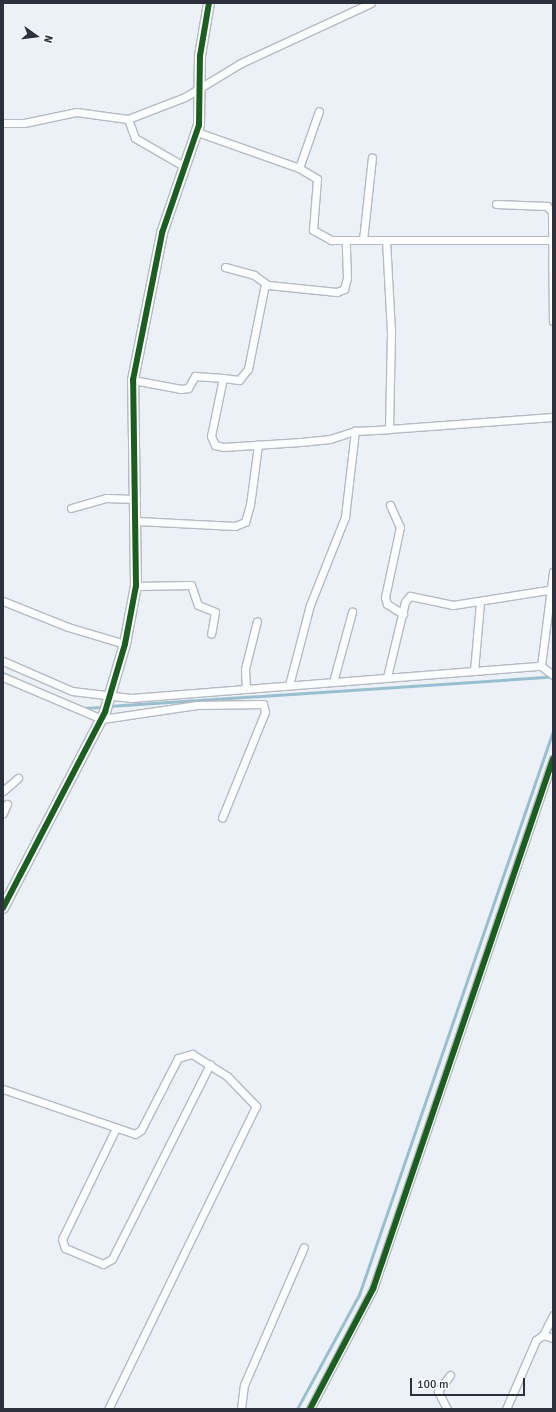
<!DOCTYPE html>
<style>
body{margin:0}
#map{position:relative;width:556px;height:1412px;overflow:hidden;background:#ecf0f7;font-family:Signika,sans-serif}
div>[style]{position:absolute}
.stream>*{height:2.5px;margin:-1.25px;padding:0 1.25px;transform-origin:1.25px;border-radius:1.25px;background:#99bfcf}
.roads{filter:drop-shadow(1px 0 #b6bac3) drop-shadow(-1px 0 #b6bac3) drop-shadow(0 1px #b6bac3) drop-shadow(0 -1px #b6bac3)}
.street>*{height:7px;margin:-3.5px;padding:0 3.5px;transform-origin:3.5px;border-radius:3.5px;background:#fcfdfe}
.secondary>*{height:10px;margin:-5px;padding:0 5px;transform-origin:5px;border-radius:5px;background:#fcfdfe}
.cycleway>*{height:6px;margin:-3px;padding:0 3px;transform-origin:3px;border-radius:3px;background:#1b5e20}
span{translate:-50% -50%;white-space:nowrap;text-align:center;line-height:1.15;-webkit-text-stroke:3.5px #fff;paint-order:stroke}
.frame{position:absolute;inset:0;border:4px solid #2a303c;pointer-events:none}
.north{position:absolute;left:16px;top:16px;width:40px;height:40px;-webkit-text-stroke:3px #fff;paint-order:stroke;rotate:104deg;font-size:11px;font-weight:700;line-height:16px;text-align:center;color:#2a303c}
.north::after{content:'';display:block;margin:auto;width:14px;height:18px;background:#2a303c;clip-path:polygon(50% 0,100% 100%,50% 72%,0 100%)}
.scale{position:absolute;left:410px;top:1378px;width:115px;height:18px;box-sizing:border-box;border:2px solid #2a303c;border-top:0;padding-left:5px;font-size:12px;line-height:14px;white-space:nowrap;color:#2a303c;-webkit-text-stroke:3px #fff;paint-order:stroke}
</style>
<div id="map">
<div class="stream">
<div style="left:3px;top:673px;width:17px;rotate:25deg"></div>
<div style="left:109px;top:706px;width:440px;rotate:-3.8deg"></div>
<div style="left:83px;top:708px;width:21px;rotate:-3deg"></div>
<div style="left:297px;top:1409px;width:130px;rotate:-61.5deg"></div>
<div style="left:359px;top:1295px;width:596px;rotate:-71.02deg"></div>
</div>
<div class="roads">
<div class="street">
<div style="left:128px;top:119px;width:20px;rotate:70deg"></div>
<div style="left:135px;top:138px;width:58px;rotate:30.1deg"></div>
<div style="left:3px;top:123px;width:21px"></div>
<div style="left:24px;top:123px;width:53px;rotate:-11.9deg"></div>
<div style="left:76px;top:112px;width:52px;rotate:7.7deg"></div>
<div style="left:128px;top:119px;width:61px;rotate:-21.1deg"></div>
<div style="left:185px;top:97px;width:66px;rotate:-31.3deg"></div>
<div style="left:241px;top:63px;width:143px;rotate:-24.8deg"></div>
<div style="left:197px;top:132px;width:108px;rotate:19.4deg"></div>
<div style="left:299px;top:168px;width:60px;rotate:-70.7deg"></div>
<div style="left:299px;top:168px;width:21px;rotate:31deg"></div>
<div style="left:317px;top:179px;width:51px;rotate:94.5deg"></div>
<div style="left:313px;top:230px;width:21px;rotate:29deg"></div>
<div style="left:331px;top:240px;width:222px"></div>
<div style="left:496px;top:204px;width:51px;rotate:2.2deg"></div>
<div style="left:547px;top:206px;width:8px;rotate:50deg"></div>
<div style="left:552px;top:212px;width:109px;rotate:89.5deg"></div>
<div style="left:363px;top:240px;width:83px;rotate:-83.8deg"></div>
<div style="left:225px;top:267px;width:30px;rotate:15deg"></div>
<div style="left:254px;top:275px;width:17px;rotate:36deg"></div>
<div style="left:268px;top:285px;width:69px;rotate:5.8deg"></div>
<div style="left:337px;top:292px;width:8px;rotate:-23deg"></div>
<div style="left:344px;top:289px;width:11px;rotate:-75deg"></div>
<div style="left:347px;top:278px;width:37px;rotate:-92deg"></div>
<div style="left:223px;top:378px;width:16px;rotate:7deg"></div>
<div style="left:239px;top:380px;width:14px;rotate:-51deg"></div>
<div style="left:248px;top:369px;width:87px;rotate:-78.7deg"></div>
<div style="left:133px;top:380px;width:49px;rotate:10.6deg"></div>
<div style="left:181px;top:389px;width:7px;rotate:-8deg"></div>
<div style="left:188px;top:388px;width:14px;rotate:-60deg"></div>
<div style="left:195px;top:376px;width:28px;rotate:4deg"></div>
<div style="left:223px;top:378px;width:59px;rotate:101.7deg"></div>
<div style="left:211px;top:436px;width:10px;rotate:66deg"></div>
<div style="left:215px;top:445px;width:8px;rotate:14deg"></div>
<div style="left:223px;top:447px;width:78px;rotate:-3.7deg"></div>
<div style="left:301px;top:442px;width:29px;rotate:-6deg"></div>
<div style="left:330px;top:439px;width:26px;rotate:-18deg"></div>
<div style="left:355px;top:431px;width:34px;rotate:-3deg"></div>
<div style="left:389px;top:429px;width:97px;rotate:-88.8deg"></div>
<div style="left:391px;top:332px;width:91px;rotate:-93.1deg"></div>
<div style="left:389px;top:429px;width:164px;rotate:-4.2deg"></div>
<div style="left:390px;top:505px;width:24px;rotate:66deg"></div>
<div style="left:400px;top:527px;width:72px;rotate:102.1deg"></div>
<div style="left:385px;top:597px;width:7px;rotate:74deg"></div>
<div style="left:387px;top:604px;width:19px;rotate:32deg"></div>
<div style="left:71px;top:508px;width:36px;rotate:-16deg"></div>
<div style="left:106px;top:498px;width:30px;rotate:2deg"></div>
<div style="left:137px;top:521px;width:98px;rotate:2.9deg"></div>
<div style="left:235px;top:526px;width:11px;rotate:-22deg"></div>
<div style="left:245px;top:522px;width:18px;rotate:-74deg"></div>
<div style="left:250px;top:505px;width:61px;rotate:-82.4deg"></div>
<div style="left:136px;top:586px;width:55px;rotate:-1deg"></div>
<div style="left:191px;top:585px;width:21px;rotate:71deg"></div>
<div style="left:198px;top:605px;width:18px;rotate:22deg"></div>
<div style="left:215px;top:612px;width:22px;rotate:100deg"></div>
<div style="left:3px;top:601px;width:70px;rotate:21.8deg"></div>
<div style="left:68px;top:627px;width:59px;rotate:16.6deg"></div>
<div style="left:3px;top:661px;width:75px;rotate:23.5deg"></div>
<div style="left:72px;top:691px;width:59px;rotate:6.8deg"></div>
<div style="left:131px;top:698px;width:411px;rotate:-4.5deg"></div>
<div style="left:541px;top:666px;width:15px;rotate:37deg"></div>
<div style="left:541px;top:666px;width:95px;rotate:-82.7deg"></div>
<div style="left:474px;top:671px;width:69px;rotate:-85deg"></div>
<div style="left:3px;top:677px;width:108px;rotate:23deg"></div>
<div style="left:102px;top:719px;width:96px;rotate:-8.4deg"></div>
<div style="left:197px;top:705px;width:66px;rotate:-0.9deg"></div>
<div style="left:263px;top:704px;width:8px;rotate:76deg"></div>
<div style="left:265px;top:712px;width:114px;rotate:112.1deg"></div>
<div style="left:387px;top:677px;width:77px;rotate:-76.5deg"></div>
<div style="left:405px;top:602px;width:8px;rotate:-50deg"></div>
<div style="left:410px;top:596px;width:44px;rotate:11.8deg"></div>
<div style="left:453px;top:605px;width:96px;rotate:-9deg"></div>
<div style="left:333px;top:682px;width:73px;rotate:-74.8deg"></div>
<div style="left:289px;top:685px;width:83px;rotate:-75.3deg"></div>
<div style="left:310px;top:605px;width:95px;rotate:-68.3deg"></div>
<div style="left:345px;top:517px;width:87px;rotate:-83.4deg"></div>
<div style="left:246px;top:689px;width:20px;rotate:-93deg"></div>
<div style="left:245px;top:669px;width:49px;rotate:-76deg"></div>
<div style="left:3px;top:791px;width:20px;rotate:-41deg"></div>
<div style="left:3px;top:813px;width:10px;rotate:-66deg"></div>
<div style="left:3px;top:1089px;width:139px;rotate:18.8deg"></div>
<div style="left:135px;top:1134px;width:7px;rotate:-34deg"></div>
<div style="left:141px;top:1130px;width:81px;rotate:-62.8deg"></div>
<div style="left:178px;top:1058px;width:15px;rotate:-16deg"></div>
<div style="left:192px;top:1054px;width:41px;rotate:32.2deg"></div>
<div style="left:227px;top:1076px;width:42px;rotate:46deg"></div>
<div style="left:256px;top:1106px;width:337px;rotate:116deg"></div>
<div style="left:116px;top:1128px;width:123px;rotate:115.9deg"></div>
<div style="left:62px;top:1239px;width:9px;rotate:72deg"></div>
<div style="left:65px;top:1248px;width:41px;rotate:22.8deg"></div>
<div style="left:103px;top:1264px;width:10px;rotate:-29deg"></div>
<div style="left:112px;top:1259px;width:218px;rotate:-63.3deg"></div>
<div style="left:543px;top:1335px;width:22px;rotate:-63deg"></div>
<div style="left:241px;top:1409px;width:24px;rotate:-83deg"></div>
<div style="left:244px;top:1385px;width:150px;rotate:-66.5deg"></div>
<div style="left:310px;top:1409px;width:136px;rotate:-62.3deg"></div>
<div style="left:373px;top:1289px;width:560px;rotate:-71.24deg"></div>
<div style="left:447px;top:1409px;width:20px;rotate:-117deg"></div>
<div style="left:438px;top:1391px;width:20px;rotate:-53deg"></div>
<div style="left:506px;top:1409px;width:75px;rotate:-66.5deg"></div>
<div style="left:536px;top:1340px;width:9px;rotate:-36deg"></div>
<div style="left:543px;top:1335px;width:10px;rotate:17deg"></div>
</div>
<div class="secondary">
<div style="left:3px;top:908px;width:221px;rotate:-62.5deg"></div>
<div style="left:105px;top:712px;width:71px;rotate:-73.6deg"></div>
<div style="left:125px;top:644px;width:59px;rotate:-79.3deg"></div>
<div style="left:136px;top:586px;width:206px;rotate:-90.8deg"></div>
<div style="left:133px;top:380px;width:150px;rotate:-78.8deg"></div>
<div style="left:162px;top:233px;width:114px;rotate:-71.1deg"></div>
<div style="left:199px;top:125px;width:69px;rotate:-89.2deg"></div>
<div style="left:200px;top:56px;width:54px;rotate:-80.4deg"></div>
</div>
</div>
<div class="cycleway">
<div style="left:3px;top:908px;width:221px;rotate:-62.5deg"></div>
<div style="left:105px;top:712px;width:71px;rotate:-73.6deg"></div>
<div style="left:125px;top:644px;width:59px;rotate:-79.3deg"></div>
<div style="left:136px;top:586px;width:206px;rotate:-90.8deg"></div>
<div style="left:133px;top:380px;width:150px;rotate:-78.8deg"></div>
<div style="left:162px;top:233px;width:114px;rotate:-71.1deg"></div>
<div style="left:199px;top:125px;width:69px;rotate:-89.2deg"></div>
<div style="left:200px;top:56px;width:54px;rotate:-80.4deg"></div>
<div style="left:310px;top:1409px;width:136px;rotate:-62.3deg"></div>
<div style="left:373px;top:1289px;width:560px;rotate:-71.24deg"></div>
</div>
<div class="frame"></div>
<div class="north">N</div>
<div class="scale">100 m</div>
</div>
